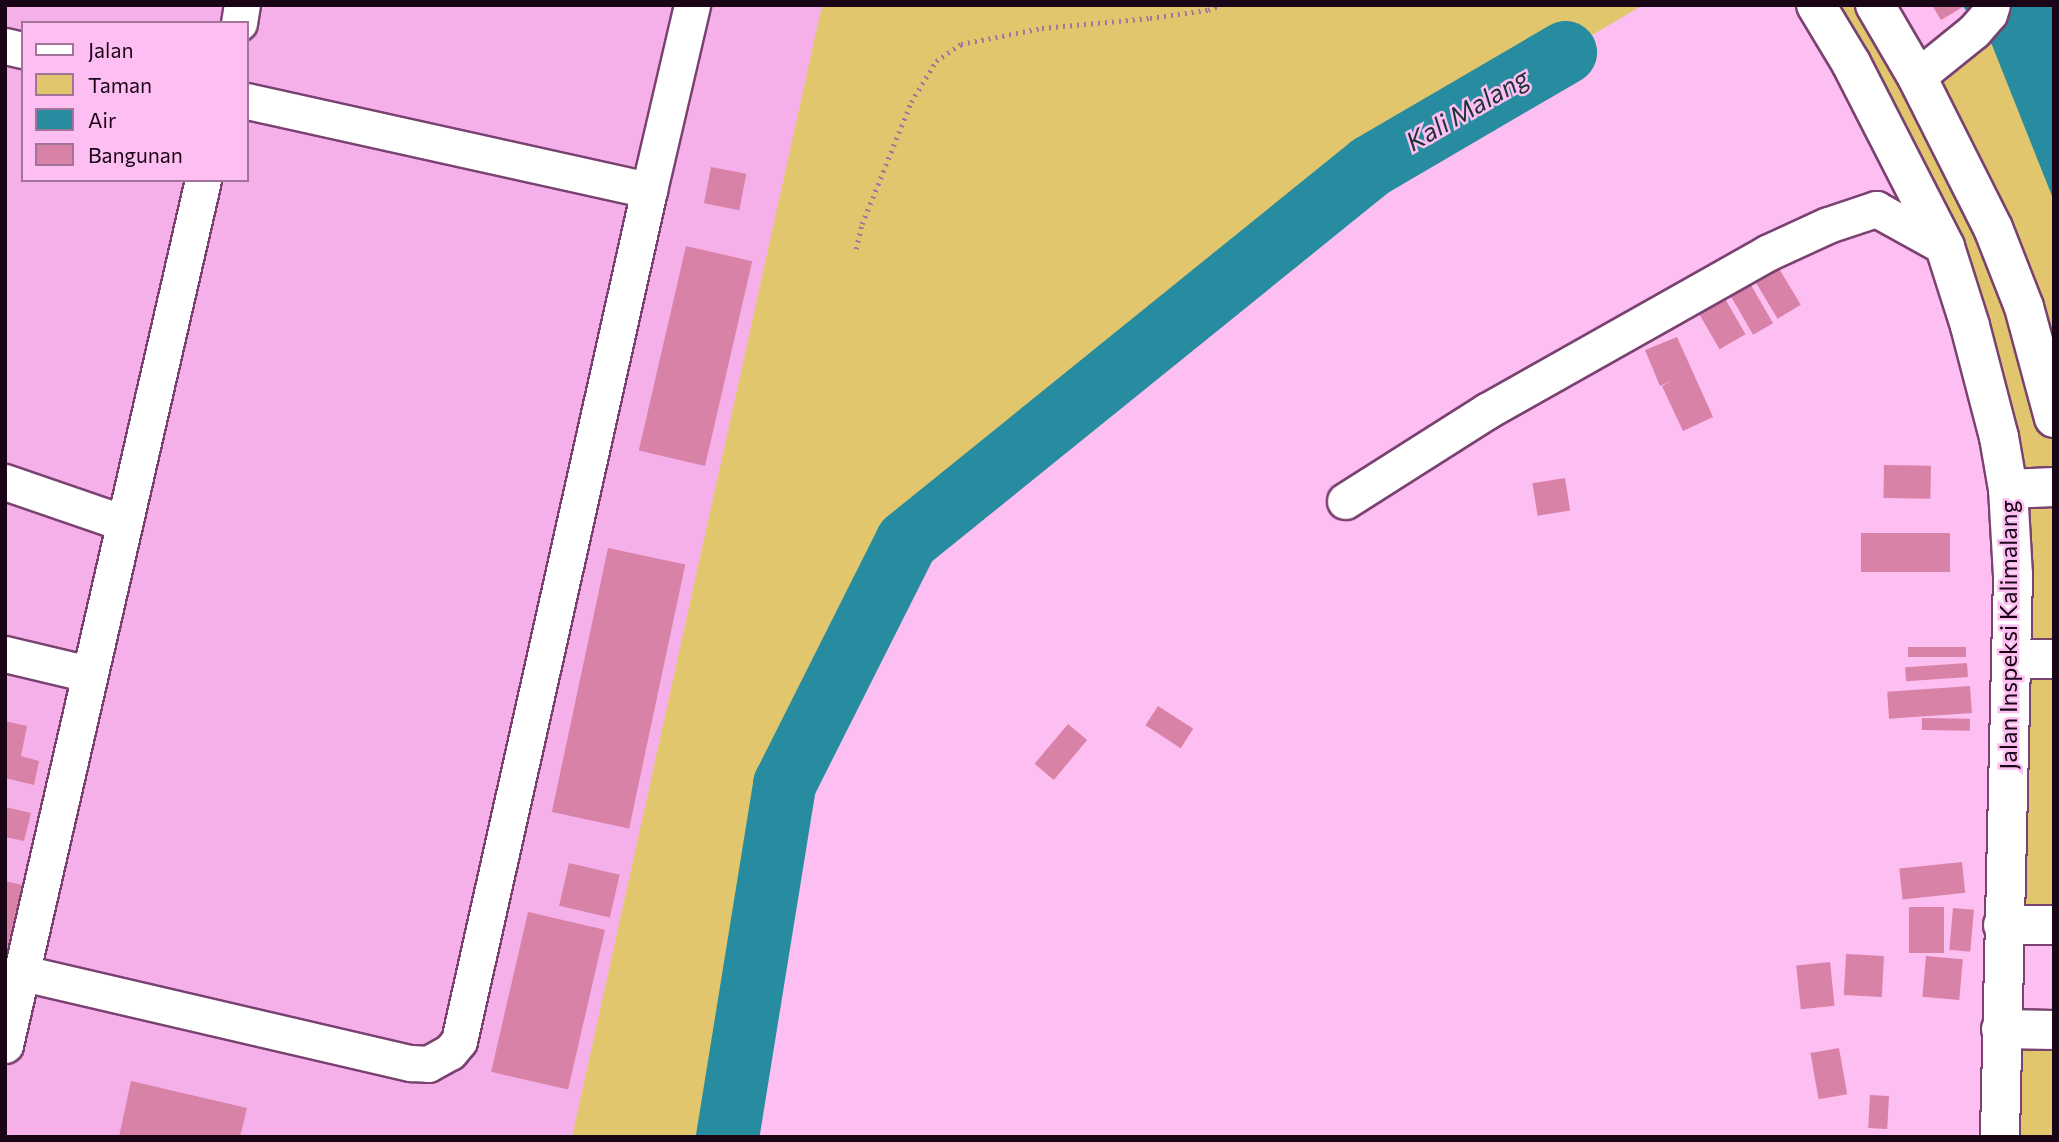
<!DOCTYPE html>
<style>
body{margin:0}
#map{position:relative;width:2059px;height:1142px;overflow:hidden;background:#fdbef1;font-family:Commissioner,sans-serif}
div>[style]{position:absolute}
.built>*{inset:0;background:#f5b0e9}
.green>*{inset:0;background:#e1c66d;transform-origin:0 0}
.water>*{inset:0;background:#278c9f}
.river>*{height:63px;margin:-31.5px;padding:0 31.5px;transform-origin:31.5px;border-radius:31.5px;background:#278c9f}
.building>*{inset:0;background:#d982a7;transform-origin:0 0}
.path>*{height:4.5px;margin-top:-2.25px;transform-origin:0;background:repeating-linear-gradient(90deg,#a4769b 0 2px,transparent 0 7px)}
.roads{filter:drop-shadow(2px 0 #794270) drop-shadow(-2px 0 #794270) drop-shadow(0 2px #794270) drop-shadow(0 -2px #794270)}
.minor>*{height:35px;margin:-17.5px;padding:0 17.5px;transform-origin:17.5px;border-radius:17.5px;background:#fff}
.major>*{height:38px;margin:-19px;padding:0 19px;transform-origin:19px;border-radius:19px;background:#fff}
span{translate:-50% -50%;white-space:nowrap;text-align:center;line-height:1.15;-webkit-text-stroke:5px #fdbef1;paint-order:stroke}
.street-label{font-size:24px;color:#190516}
.water-label{font-size:26px;color:#1c3237;font-style:italic}
.frame{position:absolute;inset:0;border:7px solid #190516;pointer-events:none}
.legend{position:absolute;left:21px;top:21px;width:228px;height:161px;box-sizing:border-box;background:#fdbef1;border:2px solid #a27499;margin:0;padding:9px 12px;list-style:none;font-size:21px;color:#190516}
.legend li{display:flex;align-items:center;gap:14px;height:35px}
.legend b{width:35px;border:2px solid #a27499}
</style>
<div id="map">
<div class="built">
<div style="clip-path:polygon(evenodd,5px 5px,822px 5px,572px 1137px,5px 1137px,5px 5px,23px 23px,247px 23px,247px 180px,23px 180px,23px 23px)"></div>
</div>
<div class="green">
<div style="clip-path:polygon(822px 5px,1643px 5px,1370px 166px,906px 541px,784px 784px,729px 1123px,739px 1137px,572px 1137px)"></div>
<div style="clip-path:polygon(1812px 5px,1875px 5px,1917px 77px,1984px 20px,2054px 198px,2054px 925px,2003px 925px,2013px 575px,1945px 247px)"></div>
<div style="left:2001px;top:1029px;width:53px;height:108px;rotate:1deg"></div>
</div>
<div class="water">
<div style="clip-path:polygon(1962px 5px,2054px 5px,2054px 201px,1992px 45px)"></div>
</div>
<div class="river">
<div style="left:727px;top:1137px;width:358px;rotate:-80.8deg"></div>
<div style="left:784px;top:784px;width:272px;rotate:-63.3deg"></div>
<div style="left:906px;top:541px;width:597px;rotate:-38.94deg"></div>
<div style="left:1370px;top:166px;width:226px;rotate:-30.3deg"></div>
</div>
<div class="building">
<div style="clip-path:polygon(1932px 5px,1966px 5px,1941px 20px)"></div>
<div style="left:711px;top:167px;width:36px;height:37px;rotate:11deg"></div>
<div style="left:686px;top:246px;width:68px;height:210px;rotate:13deg"></div>
<div style="left:1775px;top:262px;width:50px;height:27px;rotate:59deg"></div>
<div style="left:1744px;top:273px;width:58px;height:23px;rotate:60deg"></div>
<div style="left:1720px;top:290px;width:51px;height:30px;rotate:60deg"></div>
<div style="clip-path:polygon(1677px 337px,1713px 417px,1683px 431px,1662px 386px,1675px 379px,1660px 386px,1645px 350px)"></div>
<div style="left:1884px;top:465px;width:47px;height:33px;rotate:1deg"></div>
<div style="left:1565px;top:478px;width:33px;height:33px;rotate:81deg"></div>
<div style="left:1861px;top:533px;width:89px;height:39px"></div>
<div style="left:608px;top:548px;width:79px;height:270px;rotate:12deg"></div>
<div style="left:1966px;top:647px;width:10px;height:58px;rotate:90deg"></div>
<div style="left:1967px;top:663px;width:14px;height:62px;rotate:86deg"></div>
<div style="left:1970px;top:686px;width:27px;height:83px;rotate:86deg"></div>
<div style="left:1158px;top:706px;width:42px;height:23px;rotate:33deg"></div>
<div style="left:1922px;top:718px;width:48px;height:12px;rotate:1deg"></div>
<div style="clip-path:polygon(5px 721px,27px 726px,21px 756px,39px 761px,34px 785px,5px 778px)"></div>
<div style="left:1068px;top:724px;width:25px;height:52px;rotate:40deg"></div>
<div style="clip-path:polygon(5px 807px,31px 813px,24px 841px,5px 837px)"></div>
<div style="left:1962px;top:862px;width:31px;height:63px;rotate:84deg"></div>
<div style="left:569px;top:863px;width:52px;height:44px;rotate:13deg"></div>
<div style="clip-path:polygon(5px 881px,22px 885px,6px 953px,5px 953px)"></div>
<div style="left:1909px;top:907px;width:35px;height:46px"></div>
<div style="left:1953px;top:908px;width:21px;height:42px;rotate:5deg"></div>
<div style="left:528px;top:912px;width:79px;height:164px;rotate:13deg"></div>
<div style="left:1846px;top:954px;width:38px;height:41px;rotate:3deg"></div>
<div style="left:1926px;top:956px;width:37px;height:41px;rotate:5deg"></div>
<div style="left:1830px;top:962px;width:44px;height:34px;rotate:84deg"></div>
<div style="left:1839px;top:1048px;width:47px;height:29px;rotate:80deg"></div>
<div style="clip-path:polygon(131px 1081px,247px 1108px,240px 1137px,119px 1137px)"></div>
<div style="left:1870px;top:1095px;width:19px;height:33px;rotate:3deg"></div>
</div>
<div class="path">
<div style="left:856px;top:249px;width:26px;rotate:-77deg"></div>
<div style="left:862px;top:224px;width:131px;rotate:-68.1deg"></div>
<div style="left:911px;top:102px;width:48px;rotate:-58.6deg"></div>
<div style="left:936px;top:61px;width:30px;rotate:-34deg"></div>
<div style="left:961px;top:44px;width:83px;rotate:-11.2deg"></div>
<div style="left:1042px;top:28px;width:108px;rotate:-5.3deg"></div>
<div style="left:1150px;top:18px;width:59px;rotate:-7.9deg"></div>
<div style="left:1208px;top:10px;width:13px;rotate:-23deg"></div>
</div>
<div class="roads">
<div class="minor">
<div style="left:239px;top:23px;width:18px;rotate:-81deg"></div>
<div style="left:5px;top:46px;width:18px;rotate:13deg"></div>
<div style="left:1917px;top:77px;width:73px;rotate:-38.9deg"></div>
<div style="left:1974px;top:31px;width:23px;rotate:-49deg"></div>
<div style="left:1989px;top:14px;width:9px;rotate:-72deg"></div>
<div style="left:247px;top:101px;width:412px;rotate:12.5deg"></div>
<div style="left:649px;top:190px;width:190px;rotate:-76.9deg"></div>
<div style="left:5px;top:482px;width:126px;rotate:19deg"></div>
<div style="left:1345px;top:501px;width:168px;rotate:-32.4deg"></div>
<div style="left:1487px;top:411px;width:322px;rotate:-29.4deg"></div>
<div style="left:1767px;top:253px;width:67px;rotate:-24.7deg"></div>
<div style="left:1828px;top:225px;width:51px;rotate:-18.4deg"></div>
<div style="left:1876px;top:209px;width:79px;rotate:28.8deg"></div>
<div style="left:5px;top:654px;width:86px;rotate:13.4deg"></div>
<div style="left:23px;top:973px;width:398px;rotate:13.1deg"></div>
<div style="left:411px;top:1063px;width:17px;rotate:3deg"></div>
<div style="left:428px;top:1064px;width:25px;rotate:-29deg"></div>
<div style="left:450px;top:1052px;width:14px;rotate:-51deg"></div>
<div style="left:459px;top:1041px;width:872px;rotate:-77.41deg"></div>
<div style="left:5px;top:1045px;width:887px;rotate:-77.11deg"></div>
</div>
<div class="major">
<div style="left:1816px;top:5px;width:68px;rotate:58.9deg"></div>
<div style="left:1851px;top:63px;width:207px;rotate:62.9deg"></div>
<div style="left:1945px;top:247px;width:83px;rotate:72.4deg"></div>
<div style="left:1970px;top:326px;width:115px;rotate:75.4deg"></div>
<div style="left:1999px;top:437px;width:53px;rotate:80.2deg"></div>
<div style="left:2008px;top:489px;width:86px;rotate:86.7deg"></div>
<div style="left:2013px;top:575px;width:562px;rotate:91.33deg"></div>
<div style="left:1875px;top:5px;width:83px;rotate:59.7deg"></div>
<div style="left:1917px;top:77px;width:169px;rotate:63.3deg"></div>
<div style="left:1993px;top:228px;width:85px;rotate:68.6deg"></div>
<div style="left:2024px;top:307px;width:115px;rotate:74.9deg"></div>
<div style="left:2008px;top:489px;width:46px;rotate:-2.5deg"></div>
<div style="left:2012px;top:659px;width:42px"></div>
<div style="left:2003px;top:925px;width:51px"></div>
<div style="left:2001px;top:1029px;width:53px;rotate:1.1deg"></div>
</div>
</div>
<div class="street-label">
<span style="left:2008px;top:635px;rotate:-90deg">Jalan Inspeksi Kalimalang</span>
</div>
<div class="water-label">
<span style="left:1467px;top:109px;rotate:-30deg">Kali Malang</span>
</div>
<div class="frame"></div>
<ul class="legend">
<li><b style="height:9px;background:#fff"></b>Jalan</li>
<li><b style="height:19px;background:#e1c66d"></b>Taman</li>
<li><b style="height:19px;background:#278c9f"></b>Air</li>
<li><b style="height:19px;background:#d982a7"></b>Bangunan</li>
</ul>
</div>
